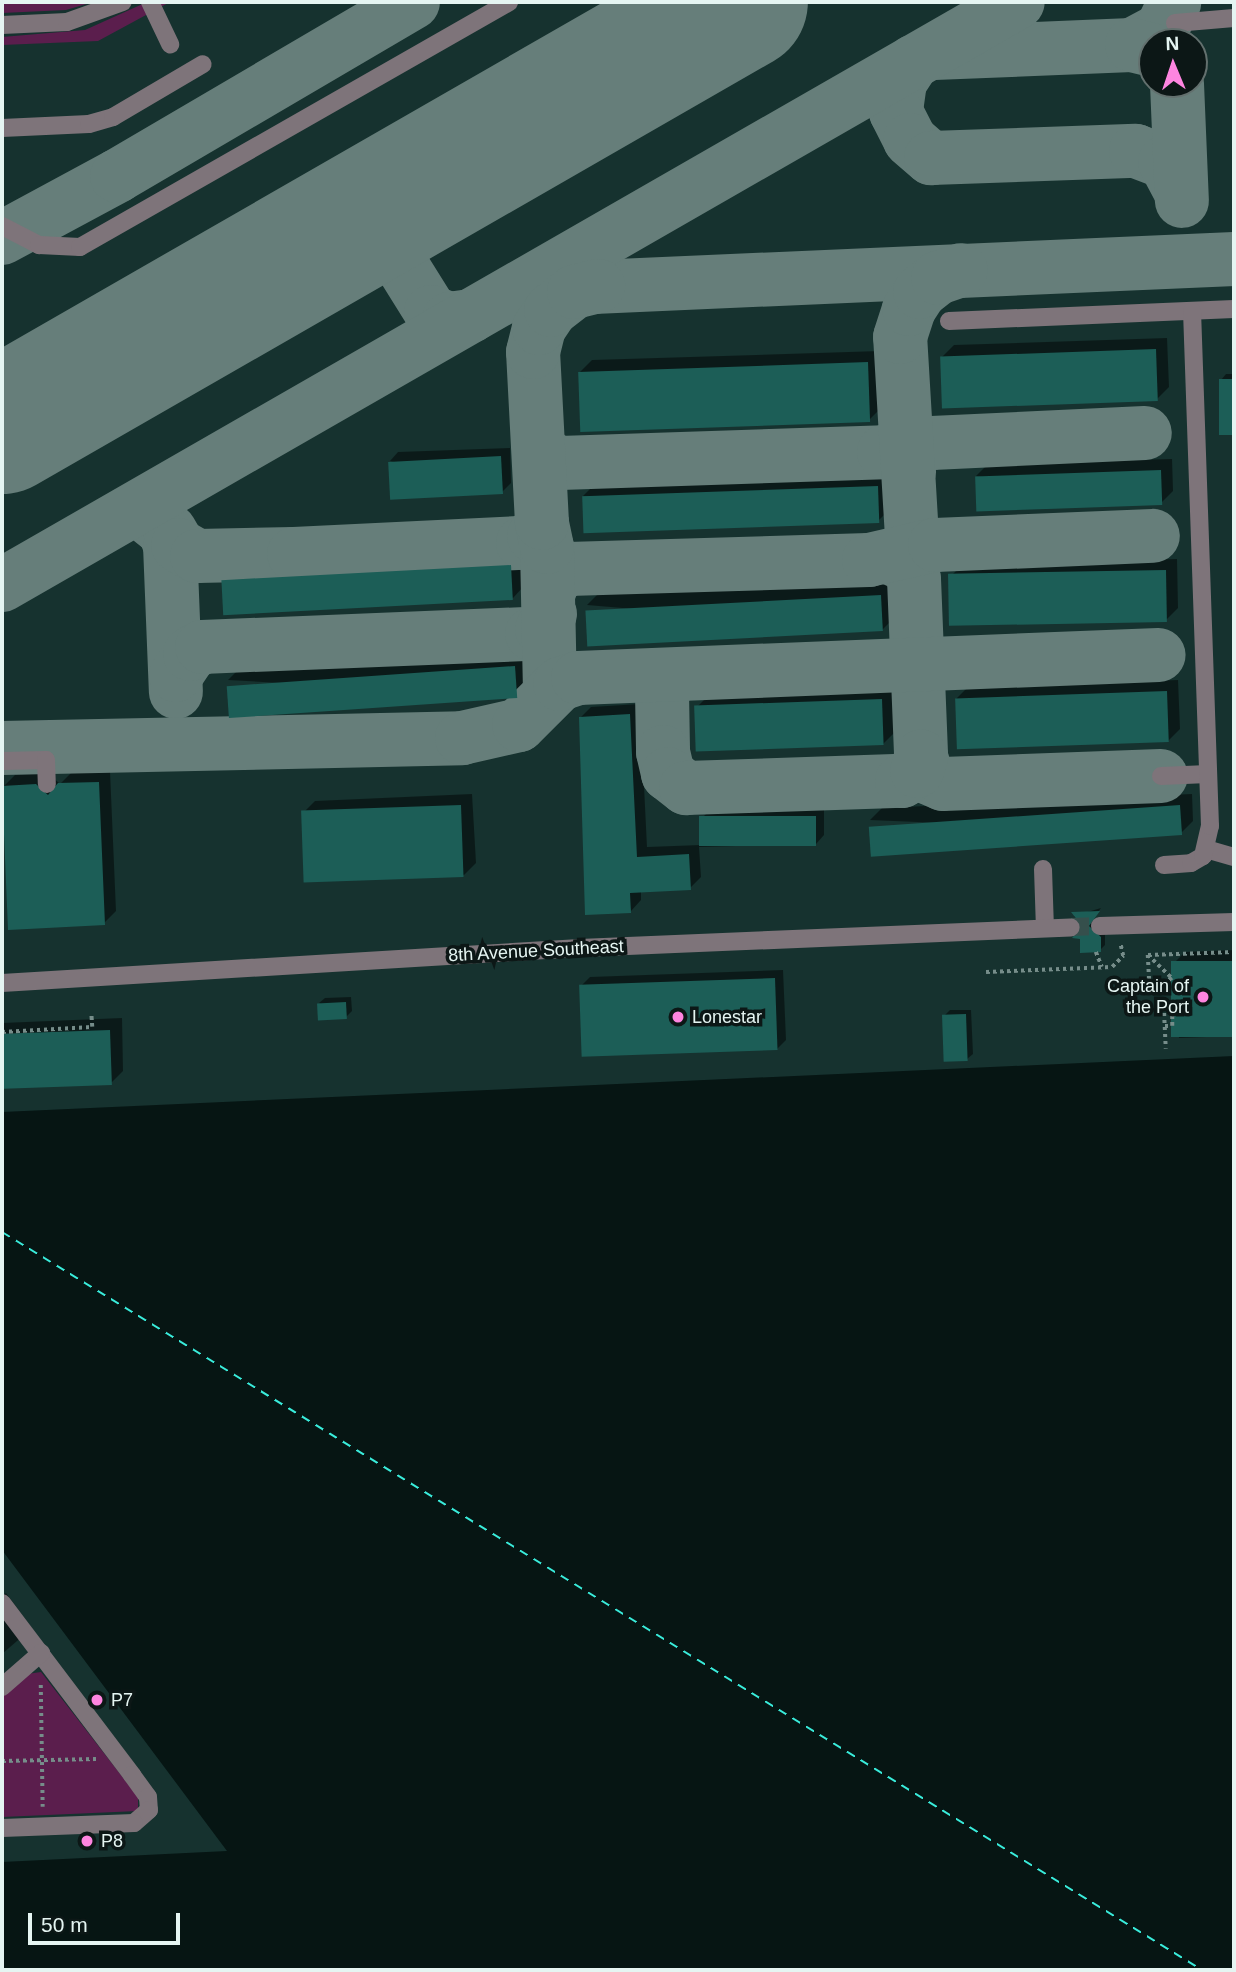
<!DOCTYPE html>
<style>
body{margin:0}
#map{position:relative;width:1236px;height:1972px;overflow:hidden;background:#16322f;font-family:Helvetica,sans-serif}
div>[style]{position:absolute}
.green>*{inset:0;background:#5b1e4d}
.water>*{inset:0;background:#061513}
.shadow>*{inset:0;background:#0007}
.ferry>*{height:2px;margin-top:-1px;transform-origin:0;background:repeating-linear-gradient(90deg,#39ecdb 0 9px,transparent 0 16px)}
.taxiway>*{height:54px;margin:-27px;padding:0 27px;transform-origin:27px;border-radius:27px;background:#667e7a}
.runway>*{height:136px;margin:-68px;padding:0 68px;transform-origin:68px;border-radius:68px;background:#667e7a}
.building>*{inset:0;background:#1c5e57;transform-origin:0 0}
.minor-tunnel>*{height:18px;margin-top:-9px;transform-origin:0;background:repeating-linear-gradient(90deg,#354f4c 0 18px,transparent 0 27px)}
.path>*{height:3.5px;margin-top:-1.75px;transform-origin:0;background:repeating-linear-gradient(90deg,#768d8a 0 3.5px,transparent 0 7px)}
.minor>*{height:18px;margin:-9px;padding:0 9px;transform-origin:9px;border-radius:9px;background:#7e747a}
.dots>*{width:19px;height:19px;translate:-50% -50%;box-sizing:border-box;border:4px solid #0c1716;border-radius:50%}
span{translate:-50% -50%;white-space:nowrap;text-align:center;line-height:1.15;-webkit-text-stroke:7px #0c1716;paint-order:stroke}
.street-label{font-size:18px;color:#e5f5f2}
.poi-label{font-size:18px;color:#e5f5f2}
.right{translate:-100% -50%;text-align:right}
.left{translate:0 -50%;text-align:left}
.frame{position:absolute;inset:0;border:4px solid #e5f5f2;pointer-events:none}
.north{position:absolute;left:1138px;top:28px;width:70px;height:70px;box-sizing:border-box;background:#0c1716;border:2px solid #63706e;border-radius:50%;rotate:358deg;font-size:19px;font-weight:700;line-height:28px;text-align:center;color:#e5f5f2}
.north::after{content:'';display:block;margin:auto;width:24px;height:32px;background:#fe85e0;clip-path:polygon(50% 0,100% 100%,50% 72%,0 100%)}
.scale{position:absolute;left:28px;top:1913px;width:152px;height:32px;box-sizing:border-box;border:4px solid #e5f5f2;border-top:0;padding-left:9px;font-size:21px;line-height:24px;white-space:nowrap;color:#e5f5f2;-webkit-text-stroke:5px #0c1716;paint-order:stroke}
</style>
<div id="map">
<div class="green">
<div style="clip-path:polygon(2px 2px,93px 2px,66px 10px,2px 13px)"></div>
<div style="clip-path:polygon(147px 2px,170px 2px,98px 41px,2px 45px,2px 37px,85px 30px)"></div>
<div style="clip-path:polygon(41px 1672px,138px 1797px,138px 1811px,2px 1817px,2px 1693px,27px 1674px)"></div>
</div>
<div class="water">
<div style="clip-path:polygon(1234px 1056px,1234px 1970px,2px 1970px,2px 1862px,227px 1851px,2px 1550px,2px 1112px)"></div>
</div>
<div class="shadow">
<div style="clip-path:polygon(1167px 338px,1169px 387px,1157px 399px,942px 357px,954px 345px)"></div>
<div style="clip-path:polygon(880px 351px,881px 408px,869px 420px,580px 372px,592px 360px)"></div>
<div style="clip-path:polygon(1226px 374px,1234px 374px,1234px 433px,1220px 433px,1221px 380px)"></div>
<div style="clip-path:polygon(510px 448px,511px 483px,502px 492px,390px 461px,398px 452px)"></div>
<div style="clip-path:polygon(1172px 459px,1173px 491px,1161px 503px,976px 476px,988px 464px)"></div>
<div style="clip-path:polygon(889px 475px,890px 509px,878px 521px,583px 496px,595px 484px)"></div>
<div style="clip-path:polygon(523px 554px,524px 586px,513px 598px,223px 580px,235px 568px)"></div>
<div style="clip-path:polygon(1177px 559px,1178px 608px,1166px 620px,950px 577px,962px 565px)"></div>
<div style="clip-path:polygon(893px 584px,894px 618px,882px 630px,587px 605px,599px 593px)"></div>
<div style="clip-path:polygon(526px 654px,528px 684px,516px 696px,228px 680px,240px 668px)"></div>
<div style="clip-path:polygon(1178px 680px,1180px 729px,1168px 741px,956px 699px,968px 687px)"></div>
<div style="clip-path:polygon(893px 688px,895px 732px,883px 744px,696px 708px,708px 696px)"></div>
<div style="clip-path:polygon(640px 704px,647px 847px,701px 845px,701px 819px,709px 811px,824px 808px,824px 835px,816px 844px,699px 847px,701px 877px,690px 888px,641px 891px,641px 900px,631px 911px,581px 717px,591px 707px)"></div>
<div style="clip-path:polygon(110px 771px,116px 911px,104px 923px,3px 787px,15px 775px,48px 773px,60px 784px,72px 772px)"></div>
<div style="clip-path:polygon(472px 794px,476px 863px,464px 875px,303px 813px,315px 801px)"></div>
<div style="clip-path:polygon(1192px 794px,1193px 821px,1181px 833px,870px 820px,882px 808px)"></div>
<div style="clip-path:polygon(1101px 908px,1092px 920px,1105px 932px,1105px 945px,1100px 950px,1074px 916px)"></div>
<div style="clip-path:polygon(1234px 950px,1234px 1036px,1179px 1038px,1173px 964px,1185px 952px)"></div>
<div style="clip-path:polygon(783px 970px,786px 1040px,777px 1049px,581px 986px,590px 977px)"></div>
<div style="clip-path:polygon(351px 997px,352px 1011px,346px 1017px,319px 1003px,325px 998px)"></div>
<div style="clip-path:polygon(950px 1010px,971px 1010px,973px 1054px,967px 1059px,944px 1016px)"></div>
<div style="clip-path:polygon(122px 1018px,123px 1071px,111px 1083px,2px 1088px,2px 1023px)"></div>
<div style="clip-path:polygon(6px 1593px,32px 1628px,2px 1654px,2px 1596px)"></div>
</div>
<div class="ferry">
<div style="left:2px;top:1232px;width:1409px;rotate:31.59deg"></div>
<div style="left:1205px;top:1970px;width:29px;rotate:-2deg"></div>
</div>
<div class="taxiway">
<div style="left:1132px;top:45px;width:34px;rotate:-28deg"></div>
<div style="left:1162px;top:29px;width:29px;rotate:-65deg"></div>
<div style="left:934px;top:53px;width:198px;rotate:-2.3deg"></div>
<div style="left:1132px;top:45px;width:21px;rotate:14deg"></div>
<div style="left:913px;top:62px;width:24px;rotate:123deg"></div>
<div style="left:900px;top:82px;width:30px;rotate:98deg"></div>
<div style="left:896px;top:112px;width:31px;rotate:63deg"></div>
<div style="left:910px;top:140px;width:28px;rotate:41deg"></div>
<div style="left:931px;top:158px;width:205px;rotate:-2deg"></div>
<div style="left:1136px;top:151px;width:31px;rotate:21deg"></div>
<div style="left:1165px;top:162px;width:34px;rotate:62deg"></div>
<div style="left:1177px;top:84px;width:117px;rotate:87.6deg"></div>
<div style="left:338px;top:232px;width:29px;rotate:-6deg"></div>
<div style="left:367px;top:229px;width:22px;rotate:30deg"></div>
<div style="left:386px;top:240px;width:17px;rotate:-93deg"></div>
<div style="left:385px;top:223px;width:16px;rotate:-63deg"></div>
<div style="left:392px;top:209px;width:41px;rotate:-39.1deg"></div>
<div style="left:2px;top:238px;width:131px;rotate:-28.3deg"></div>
<div style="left:117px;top:176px;width:343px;rotate:-30.4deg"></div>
<div style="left:386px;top:240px;width:85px;rotate:58deg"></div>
<div style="left:431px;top:312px;width:19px;rotate:21deg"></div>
<div style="left:449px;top:319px;width:22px;rotate:-8deg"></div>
<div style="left:526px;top:290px;width:709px;rotate:-2.51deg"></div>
<div style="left:538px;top:443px;width:15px;rotate:62deg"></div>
<div style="left:545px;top:456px;width:17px;rotate:25deg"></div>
<div style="left:560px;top:463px;width:324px;rotate:-1.9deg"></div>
<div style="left:884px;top:452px;width:15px;rotate:11deg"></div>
<div style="left:899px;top:455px;width:19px;rotate:58deg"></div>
<div style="left:884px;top:452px;width:49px;rotate:-10.6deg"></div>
<div style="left:932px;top:443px;width:213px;rotate:-2.7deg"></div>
<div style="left:151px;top:520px;width:16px;rotate:38deg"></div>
<div style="left:164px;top:530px;width:16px;rotate:68deg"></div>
<div style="left:170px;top:545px;width:147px;rotate:87.7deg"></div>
<div style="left:170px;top:531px;width:16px;rotate:60deg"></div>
<div style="left:178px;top:545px;width:22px;rotate:30deg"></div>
<div style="left:197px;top:556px;width:97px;rotate:-1.2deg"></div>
<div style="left:294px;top:554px;width:229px;rotate:-2.8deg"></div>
<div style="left:523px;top:543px;width:13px;rotate:-32deg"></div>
<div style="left:534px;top:536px;width:15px;rotate:-58deg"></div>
<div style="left:900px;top:556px;width:22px;rotate:-58deg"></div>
<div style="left:912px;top:537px;width:200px;rotate:-93.4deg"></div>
<div style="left:900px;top:337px;width:29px;rotate:-72deg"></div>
<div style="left:909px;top:309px;width:20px;rotate:-57deg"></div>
<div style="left:920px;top:292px;width:23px;rotate:-38deg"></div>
<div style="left:938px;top:278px;width:24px;rotate:-19deg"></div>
<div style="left:891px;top:558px;width:19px;rotate:25deg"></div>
<div style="left:908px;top:566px;width:14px;rotate:65deg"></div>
<div style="left:914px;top:579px;width:178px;rotate:87.7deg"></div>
<div style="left:921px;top:757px;width:21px;rotate:73deg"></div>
<div style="left:927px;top:777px;width:17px;rotate:24deg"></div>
<div style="left:943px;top:784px;width:218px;rotate:-2.1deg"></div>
<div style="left:2px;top:585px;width:1171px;rotate:-29.85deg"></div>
<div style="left:550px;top:589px;width:12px;rotate:-70deg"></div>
<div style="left:554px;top:578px;width:17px;rotate:-33deg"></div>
<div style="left:568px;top:569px;width:301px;rotate:-1.7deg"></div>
<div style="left:869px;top:560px;width:68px;rotate:-12.8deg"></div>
<div style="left:935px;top:545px;width:218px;rotate:-2.4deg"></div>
<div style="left:176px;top:675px;width:25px;rotate:-56deg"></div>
<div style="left:190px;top:654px;width:14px;rotate:-30deg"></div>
<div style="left:202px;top:647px;width:330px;rotate:-2.3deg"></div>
<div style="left:532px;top:634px;width:11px;rotate:-27deg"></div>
<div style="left:542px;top:629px;width:17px;rotate:-62deg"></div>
<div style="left:680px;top:675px;width:11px;rotate:158deg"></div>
<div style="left:670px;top:679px;width:15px;rotate:122deg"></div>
<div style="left:662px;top:692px;width:60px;rotate:89deg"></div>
<div style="left:663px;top:752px;width:23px;rotate:77deg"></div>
<div style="left:668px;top:774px;width:23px;rotate:38deg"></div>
<div style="left:686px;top:788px;width:216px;rotate:-1.9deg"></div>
<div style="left:902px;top:781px;width:18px;rotate:-34deg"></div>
<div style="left:917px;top:771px;width:15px;rotate:-74deg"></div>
<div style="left:550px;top:692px;width:145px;rotate:-91.2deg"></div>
<div style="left:547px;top:547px;width:25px;rotate:-102deg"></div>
<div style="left:542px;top:523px;width:171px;rotate:-93deg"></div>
<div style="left:533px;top:352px;width:25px;rotate:-76deg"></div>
<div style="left:539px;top:328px;width:22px;rotate:-56deg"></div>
<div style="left:551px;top:310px;width:29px;rotate:-38deg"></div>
<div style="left:574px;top:292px;width:25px;rotate:-14deg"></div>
<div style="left:2px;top:748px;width:460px;rotate:-1.2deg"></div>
<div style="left:462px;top:738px;width:58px;rotate:-12.8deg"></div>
<div style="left:519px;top:725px;width:58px;rotate:-45deg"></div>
<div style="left:560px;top:684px;width:19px;rotate:-18deg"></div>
<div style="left:578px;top:678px;width:581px;rotate:-2.27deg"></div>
</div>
<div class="runway">
<div style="left:2px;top:426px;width:851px;rotate:-29.88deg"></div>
</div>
<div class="building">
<div style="left:1156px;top:349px;width:52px;height:216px;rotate:88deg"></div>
<div style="left:868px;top:362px;width:60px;height:290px;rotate:88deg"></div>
<div style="left:1219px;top:379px;width:15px;height:56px"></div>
<div style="left:501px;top:456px;width:38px;height:113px;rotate:87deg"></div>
<div style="left:1161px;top:470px;width:35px;height:186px;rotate:88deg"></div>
<div style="left:878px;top:486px;width:37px;height:296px;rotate:88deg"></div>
<div style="left:511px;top:565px;width:35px;height:290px;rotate:87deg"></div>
<div style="left:1166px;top:570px;width:52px;height:218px;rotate:89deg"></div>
<div style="left:881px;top:595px;width:36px;height:296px;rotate:87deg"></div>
<div style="left:515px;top:666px;width:32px;height:289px;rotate:86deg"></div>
<div style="left:1167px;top:691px;width:51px;height:212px;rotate:88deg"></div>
<div style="left:882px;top:699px;width:46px;height:188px;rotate:88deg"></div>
<div style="clip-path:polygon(630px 714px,637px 857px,689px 854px,691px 890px,630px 893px,631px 913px,585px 915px,579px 717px)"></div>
<div style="clip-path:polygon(99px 782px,105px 925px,8px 930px,2px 786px,36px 784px,48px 795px,58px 783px)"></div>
<div style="left:461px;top:805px;width:72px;height:160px;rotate:88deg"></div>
<div style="left:1180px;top:805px;width:30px;height:312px;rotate:86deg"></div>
<div style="left:816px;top:816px;width:30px;height:117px;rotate:90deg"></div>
<div style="clip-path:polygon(1100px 911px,1089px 926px,1101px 937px,1101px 952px,1080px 953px,1080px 939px,1072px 938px,1082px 926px,1071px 912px)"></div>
<div style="left:1234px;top:961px;width:76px;height:63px;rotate:90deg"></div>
<div style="left:775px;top:978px;width:72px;height:196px;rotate:88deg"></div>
<div style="left:346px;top:1002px;width:17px;height:29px;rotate:87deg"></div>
<div style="left:966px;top:1014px;width:47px;height:24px;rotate:88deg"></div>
<div style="left:110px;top:1030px;width:55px;height:108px;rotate:88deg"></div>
</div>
<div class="minor-tunnel">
<div style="left:1071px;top:927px;width:29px;rotate:-2deg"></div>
</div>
<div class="path">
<div style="left:1096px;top:952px;width:16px;rotate:68deg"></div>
<div style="left:1148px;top:955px;width:33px;rotate:44deg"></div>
<div style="left:1172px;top:978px;width:11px;rotate:142deg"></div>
<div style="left:1163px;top:985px;width:64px;rotate:87.3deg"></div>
<div style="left:1148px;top:955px;width:86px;rotate:-2deg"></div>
<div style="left:1148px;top:955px;width:37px;rotate:87deg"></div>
<div style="left:1150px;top:992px;width:13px;rotate:-4deg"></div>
<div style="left:986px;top:972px;width:126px;rotate:-2.3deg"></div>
<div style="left:1112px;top:967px;width:16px;rotate:-45deg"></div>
<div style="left:1123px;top:956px;width:13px;rotate:-103deg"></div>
<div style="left:1165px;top:1026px;width:7px"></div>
<div style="left:1172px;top:1026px;width:26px;rotate:-90deg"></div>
<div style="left:2px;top:1032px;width:90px;rotate:-3.2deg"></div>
<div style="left:92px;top:1027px;width:13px;rotate:-94deg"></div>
<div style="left:41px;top:1685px;width:122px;rotate:89.1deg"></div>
<div style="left:2px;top:1761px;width:94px;rotate:-1.2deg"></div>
</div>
<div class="minor">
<div style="left:150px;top:2px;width:47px;rotate:64.5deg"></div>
<div style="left:1175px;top:23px;width:59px;rotate:-4.8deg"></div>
<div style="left:2px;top:25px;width:65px;rotate:-2.6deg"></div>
<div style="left:67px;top:22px;width:59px;rotate:-19.7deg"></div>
<div style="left:2px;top:128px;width:87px;rotate:-2.6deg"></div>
<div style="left:89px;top:124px;width:25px;rotate:-16deg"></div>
<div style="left:113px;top:117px;width:104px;rotate:-30.5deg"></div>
<div style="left:2px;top:226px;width:42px;rotate:27.2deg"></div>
<div style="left:39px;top:245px;width:41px;rotate:2.8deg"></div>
<div style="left:80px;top:247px;width:494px;rotate:-29.7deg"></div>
<div style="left:949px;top:321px;width:285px;rotate:-2.4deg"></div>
<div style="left:2px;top:761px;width:44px;rotate:-1.3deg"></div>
<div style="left:46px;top:760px;width:24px;rotate:88deg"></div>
<div style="left:1161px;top:776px;width:47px;rotate:-2.4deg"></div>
<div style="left:1206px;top:849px;width:29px;rotate:16deg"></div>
<div style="left:1164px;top:865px;width:27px;rotate:-4deg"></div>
<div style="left:1191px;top:863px;width:14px;rotate:-30deg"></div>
<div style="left:1203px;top:856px;width:31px;rotate:-77deg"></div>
<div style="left:1210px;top:826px;width:515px;rotate:-92deg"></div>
<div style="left:1043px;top:869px;width:59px;rotate:88.1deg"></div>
<div style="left:1100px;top:926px;width:134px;rotate:-1.7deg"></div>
<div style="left:2px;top:983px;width:579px;rotate:-3.47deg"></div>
<div style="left:580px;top:948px;width:491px;rotate:-2.4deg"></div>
<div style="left:2px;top:1603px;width:216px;rotate:52.9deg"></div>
<div style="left:132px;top:1775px;width:27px;rotate:54deg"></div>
<div style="left:148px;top:1797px;width:13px;rotate:86deg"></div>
<div style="left:149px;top:1810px;width:20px;rotate:139deg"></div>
<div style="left:134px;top:1823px;width:132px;rotate:177.8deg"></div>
<div style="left:2px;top:1687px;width:52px;rotate:-41.1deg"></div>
</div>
<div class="dots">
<div style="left:1203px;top:997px;background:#fe85e0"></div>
<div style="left:678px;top:1017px;background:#fe85e0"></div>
<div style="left:97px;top:1700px;background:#fe85e0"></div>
<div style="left:87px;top:1841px;background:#fe85e0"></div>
</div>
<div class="street-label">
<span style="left:536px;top:951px;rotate:-3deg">8th Avenue Southeast</span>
</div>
<div class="poi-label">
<span class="right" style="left:1189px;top:997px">Captain of<br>the Port</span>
<span class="left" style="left:692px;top:1017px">Lonestar</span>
<span class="left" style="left:111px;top:1700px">P7</span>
<span class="left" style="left:101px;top:1841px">P8</span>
</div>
<div class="frame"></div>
<div class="north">N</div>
<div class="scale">50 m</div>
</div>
